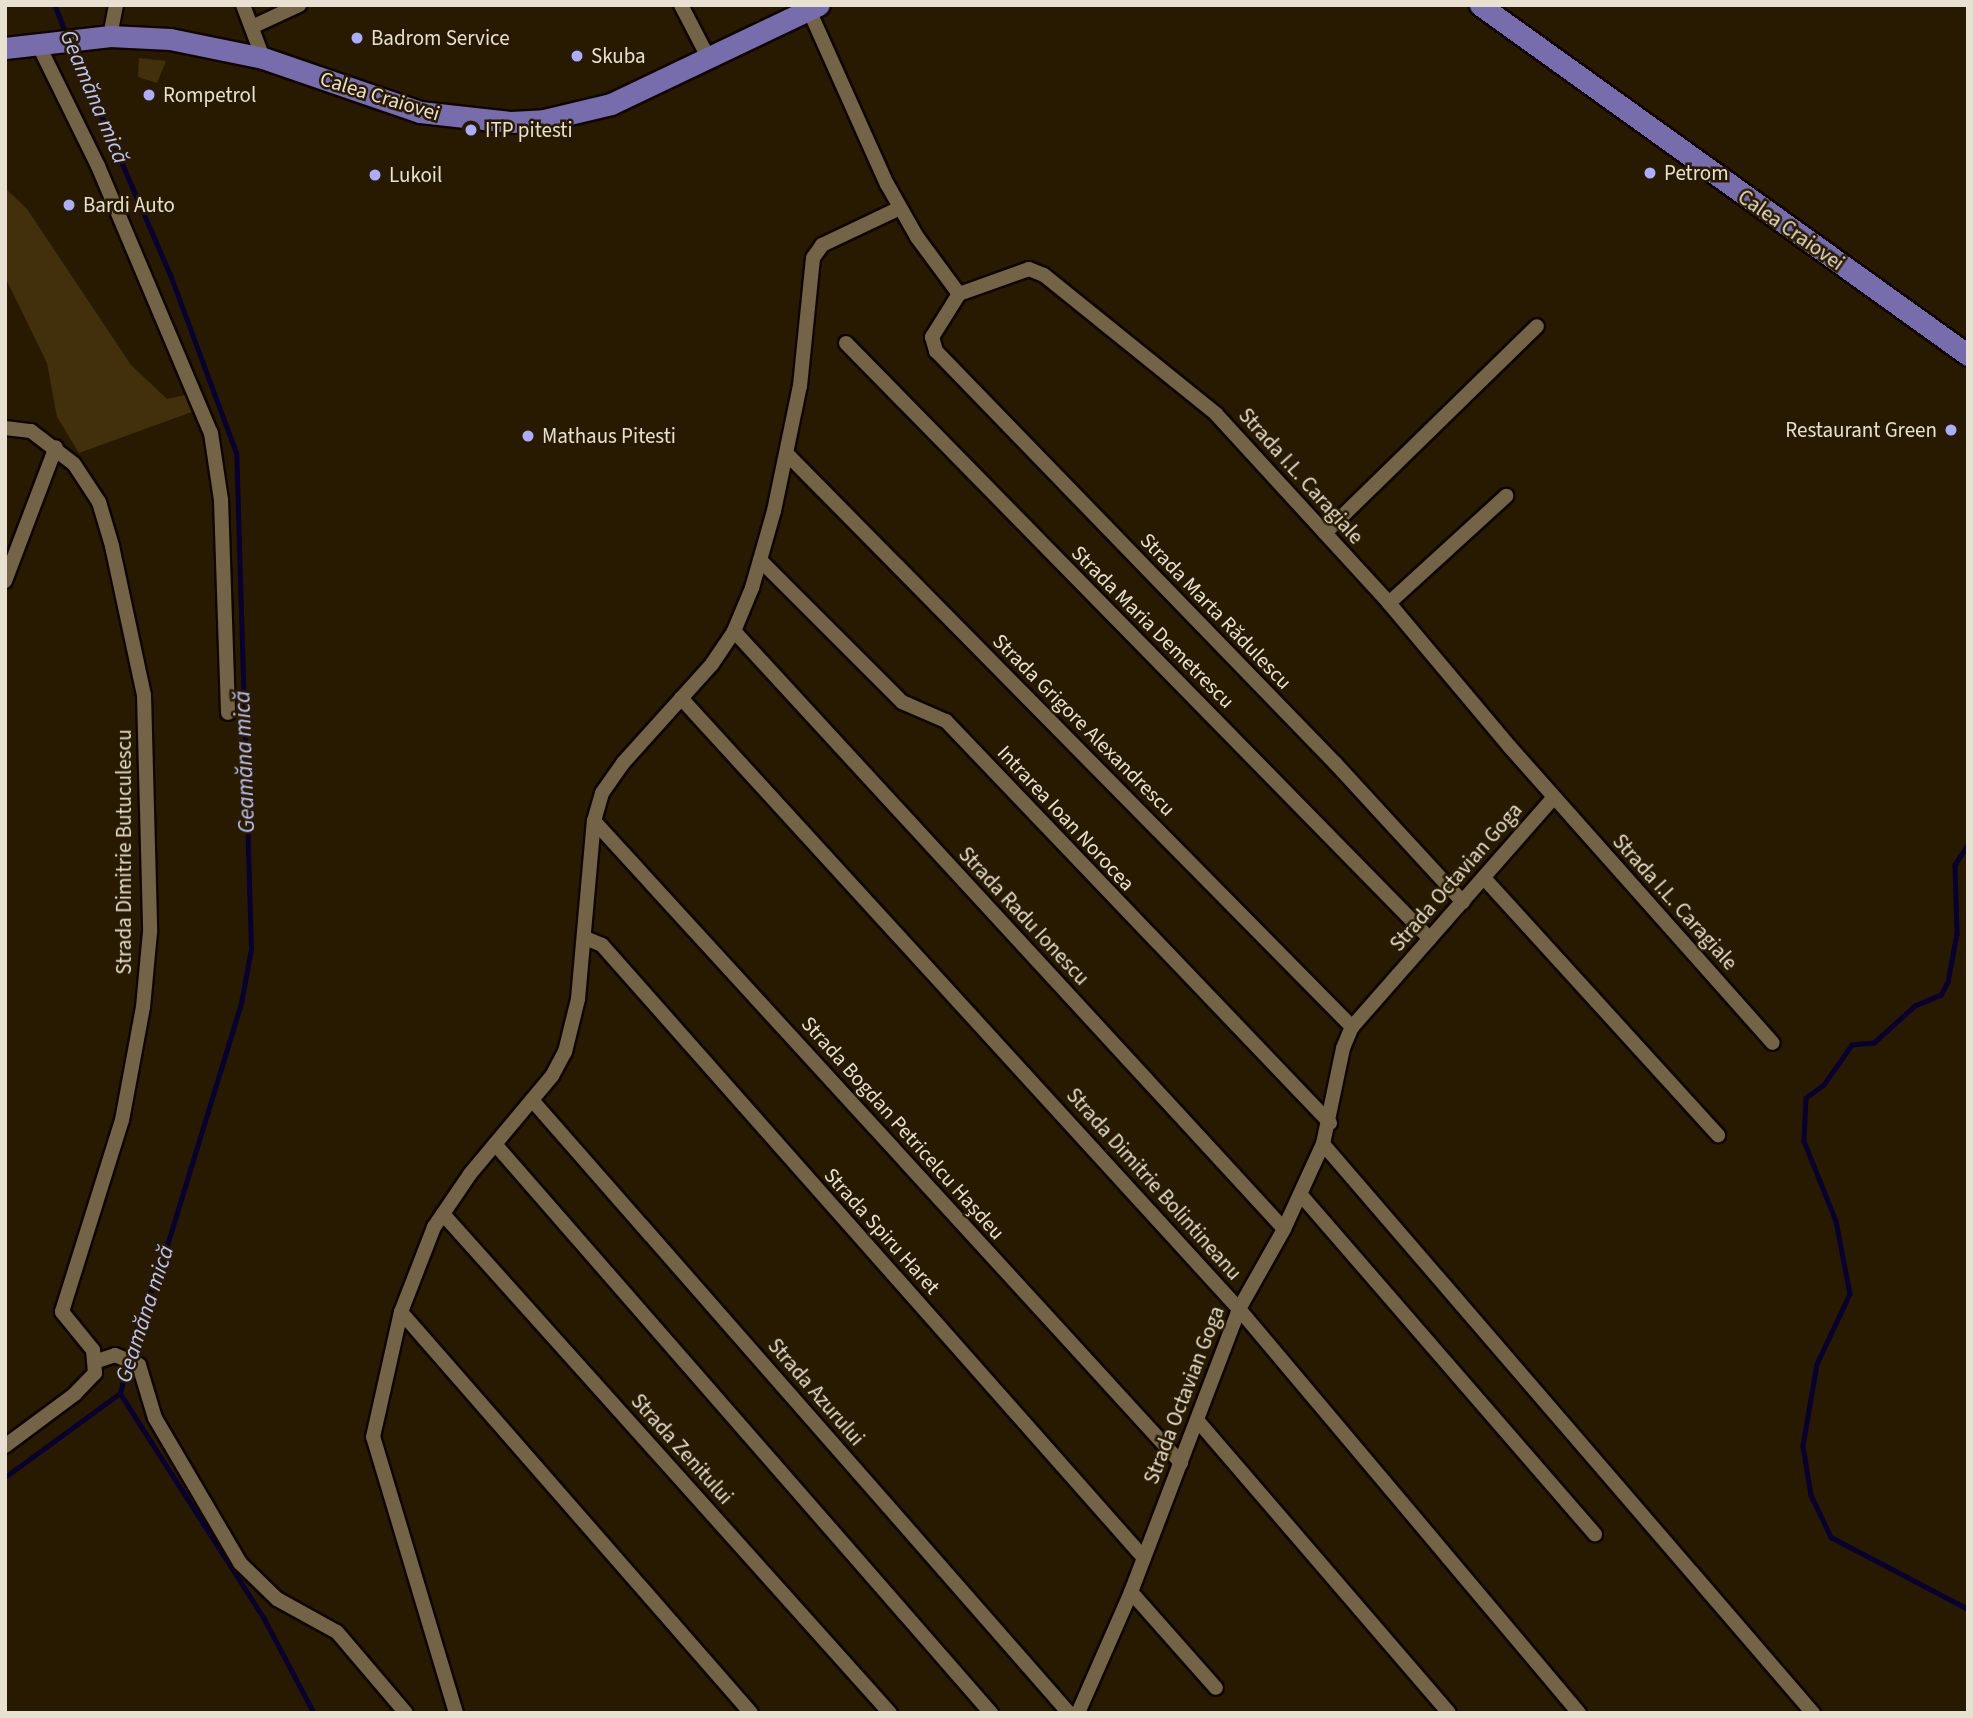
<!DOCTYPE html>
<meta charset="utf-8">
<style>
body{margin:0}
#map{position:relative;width:1973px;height:1718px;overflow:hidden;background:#271a00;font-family:"Source Sans 3",sans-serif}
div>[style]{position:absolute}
.green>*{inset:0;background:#41300b}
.stream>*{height:4.5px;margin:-2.25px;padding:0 2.25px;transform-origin:2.25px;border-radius:2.25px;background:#0a002d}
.roads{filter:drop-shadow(2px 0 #100500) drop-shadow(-2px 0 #100500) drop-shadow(0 2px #100500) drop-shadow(0 -2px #100500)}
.street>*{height:14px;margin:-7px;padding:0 7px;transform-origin:7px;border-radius:7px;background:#736447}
.primary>*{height:21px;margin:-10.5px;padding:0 10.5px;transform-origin:10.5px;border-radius:10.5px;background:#786dac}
.dots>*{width:19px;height:19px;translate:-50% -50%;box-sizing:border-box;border:4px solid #271a00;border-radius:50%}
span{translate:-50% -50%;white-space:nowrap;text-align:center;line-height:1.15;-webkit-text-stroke:5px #271a00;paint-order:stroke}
.poi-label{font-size:21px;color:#e8e0d0}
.left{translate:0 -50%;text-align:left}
.right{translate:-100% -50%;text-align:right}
.street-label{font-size:21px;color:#e8e0d0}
.water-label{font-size:23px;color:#c1c3f6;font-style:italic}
.frame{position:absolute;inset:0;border:7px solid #e8e0d0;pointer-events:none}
</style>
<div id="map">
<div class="green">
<div style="clip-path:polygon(139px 58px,166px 61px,157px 83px,138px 77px)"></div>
<div style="clip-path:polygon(5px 188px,27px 209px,131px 365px,167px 399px,194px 393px,200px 409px,79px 453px,57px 417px,47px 363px,5px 277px)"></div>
</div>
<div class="stream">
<div style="left:55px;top:5px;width:31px;rotate:69deg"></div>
<div style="left:1968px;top:845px;width:24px;rotate:123deg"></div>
<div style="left:1955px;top:865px;width:69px;rotate:88.3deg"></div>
<div style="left:1957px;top:934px;width:49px;rotate:100.6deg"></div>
<div style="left:1948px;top:982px;width:15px;rotate:118deg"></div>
<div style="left:1941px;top:995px;width:28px;rotate:157deg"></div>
<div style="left:1915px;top:1006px;width:55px;rotate:137.9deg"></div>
<div style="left:1874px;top:1043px;width:22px;rotate:175deg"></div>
<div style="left:1852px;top:1045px;width:49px;rotate:125deg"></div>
<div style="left:1824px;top:1085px;width:22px;rotate:144deg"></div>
<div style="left:1806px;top:1098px;width:43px;rotate:92.7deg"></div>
<div style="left:1804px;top:1141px;width:86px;rotate:68.2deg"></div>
<div style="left:1836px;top:1221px;width:74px;rotate:79.1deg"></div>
<div style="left:1850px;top:1294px;width:77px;rotate:115.2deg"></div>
<div style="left:1817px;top:1364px;width:83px;rotate:99.7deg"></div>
<div style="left:1803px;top:1446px;width:50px;rotate:80.7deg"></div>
<div style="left:1811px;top:1495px;width:47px;rotate:64.5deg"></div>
<div style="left:1831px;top:1537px;width:155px;rotate:27.7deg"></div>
<div style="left:120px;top:1393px;width:267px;rotate:57.4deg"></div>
<div style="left:264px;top:1618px;width:107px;rotate:62.2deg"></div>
<div style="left:5px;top:1477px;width:142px;rotate:-36.1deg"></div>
<div style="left:120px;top:1393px;width:63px;rotate:-76.2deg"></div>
<div style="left:135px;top:1332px;width:72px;rotate:-68.8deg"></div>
<div style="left:161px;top:1265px;width:274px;rotate:-73deg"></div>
<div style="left:241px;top:1003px;width:55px;rotate:-79.5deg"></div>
<div style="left:251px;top:949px;width:496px;rotate:-91.7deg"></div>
<div style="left:236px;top:453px;width:190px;rotate:-110.3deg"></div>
<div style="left:170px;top:275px;width:247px;rotate:-113.4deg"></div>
</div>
<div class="roads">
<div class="street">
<div style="left:243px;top:5px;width:57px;rotate:69.3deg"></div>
<div style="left:681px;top:5px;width:61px;rotate:62.6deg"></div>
<div style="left:809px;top:10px;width:191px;rotate:65.9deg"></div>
<div style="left:887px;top:184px;width:61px;rotate:60.5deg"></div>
<div style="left:917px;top:237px;width:71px;rotate:53.6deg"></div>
<div style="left:959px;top:294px;width:74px;rotate:-19.7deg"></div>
<div style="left:1029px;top:269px;width:16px;rotate:22deg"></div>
<div style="left:1044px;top:275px;width:221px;rotate:38.9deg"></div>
<div style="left:1216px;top:414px;width:256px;rotate:47.5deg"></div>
<div style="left:1389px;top:603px;width:187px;rotate:50deg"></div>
<div style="left:1509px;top:746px;width:397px;rotate:48.4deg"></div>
<div style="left:254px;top:26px;width:50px;rotate:-25deg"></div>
<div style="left:110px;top:36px;width:32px;rotate:-79deg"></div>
<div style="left:37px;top:42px;width:138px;rotate:63.8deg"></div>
<div style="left:98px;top:166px;width:290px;rotate:67.1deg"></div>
<div style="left:211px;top:433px;width:68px;rotate:81.5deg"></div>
<div style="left:221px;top:500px;width:213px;rotate:88.1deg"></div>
<div style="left:959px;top:294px;width:51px;rotate:122.1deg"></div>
<div style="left:932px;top:337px;width:15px;rotate:74deg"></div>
<div style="left:936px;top:351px;width:574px;rotate:45.92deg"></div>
<div style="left:1335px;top:763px;width:189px;rotate:47.4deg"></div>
<div style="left:846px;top:343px;width:834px;rotate:45.58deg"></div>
<div style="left:5px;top:428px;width:26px;rotate:7deg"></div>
<div style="left:31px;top:431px;width:54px;rotate:37.5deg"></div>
<div style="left:74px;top:464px;width:45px;rotate:56.7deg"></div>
<div style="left:99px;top:502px;width:46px;rotate:73.5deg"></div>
<div style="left:112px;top:546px;width:152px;rotate:77.9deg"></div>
<div style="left:144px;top:695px;width:237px;rotate:88.5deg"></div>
<div style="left:150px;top:932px;width:75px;rotate:95.3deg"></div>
<div style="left:143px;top:1007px;width:115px;rotate:100.5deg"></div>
<div style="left:122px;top:1120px;width:201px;rotate:107.4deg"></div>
<div style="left:62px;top:1312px;width:49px;rotate:50.8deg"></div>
<div style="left:93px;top:1350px;width:23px;rotate:85deg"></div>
<div style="left:95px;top:1373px;width:29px;rotate:134deg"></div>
<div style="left:75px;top:1394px;width:87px;rotate:143.4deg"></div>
<div style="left:787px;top:454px;width:805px;rotate:45.4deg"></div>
<div style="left:1325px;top:533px;width:296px;rotate:-44.3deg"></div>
<div style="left:760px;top:560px;width:201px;rotate:45deg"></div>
<div style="left:902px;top:702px;width:48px;rotate:23.4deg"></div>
<div style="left:946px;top:721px;width:556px;rotate:46.31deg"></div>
<div style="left:5px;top:581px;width:143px;rotate:-69.2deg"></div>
<div style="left:1389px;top:603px;width:159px;rotate:-42.4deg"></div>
<div style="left:734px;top:631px;width:812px;rotate:47.39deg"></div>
<div style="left:681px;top:698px;width:827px;rotate:47.6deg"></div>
<div style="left:1239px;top:1309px;width:528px;rotate:49.92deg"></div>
<div style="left:594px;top:821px;width:870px;rotate:47.56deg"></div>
<div style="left:1484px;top:878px;width:348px;rotate:47.7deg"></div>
<div style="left:585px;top:938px;width:18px;rotate:22deg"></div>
<div style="left:602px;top:945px;width:818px;rotate:48.52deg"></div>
<div style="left:532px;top:1100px;width:815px;rotate:48.78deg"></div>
<div style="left:495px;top:1144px;width:755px;rotate:48.92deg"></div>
<div style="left:1323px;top:1144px;width:751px;rotate:49.27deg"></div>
<div style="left:1301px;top:1195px;width:449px;rotate:49.1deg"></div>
<div style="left:443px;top:1214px;width:670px;rotate:48.15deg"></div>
<div style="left:401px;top:1312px;width:532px;rotate:48.88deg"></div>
<div style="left:97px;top:1361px;width:19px;rotate:-18deg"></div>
<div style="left:115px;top:1355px;width:26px;rotate:23deg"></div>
<div style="left:139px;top:1365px;width:55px;rotate:73.2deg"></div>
<div style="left:155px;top:1418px;width:168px;rotate:59.6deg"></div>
<div style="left:240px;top:1563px;width:52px;rotate:44.2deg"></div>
<div style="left:277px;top:1599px;width:68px;rotate:28.8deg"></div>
<div style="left:337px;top:1632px;width:106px;rotate:49.6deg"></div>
<div style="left:1197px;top:1420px;width:386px;rotate:49.3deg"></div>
<div style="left:1131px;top:1592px;width:128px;rotate:48.5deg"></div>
<div style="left:456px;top:1713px;width:288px;rotate:-106.7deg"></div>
<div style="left:373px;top:1437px;width:128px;rotate:-77.4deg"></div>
<div style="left:401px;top:1312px;width:91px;rotate:-68.8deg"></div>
<div style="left:434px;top:1227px;width:64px;rotate:-55.8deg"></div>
<div style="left:470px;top:1174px;width:128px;rotate:-50.1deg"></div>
<div style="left:552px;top:1076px;width:27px;rotate:-62deg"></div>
<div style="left:565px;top:1052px;width:55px;rotate:-76.2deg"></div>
<div style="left:578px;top:999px;width:179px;rotate:-84.9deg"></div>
<div style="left:594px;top:821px;width:29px;rotate:-74deg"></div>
<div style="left:602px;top:793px;width:37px;rotate:-55deg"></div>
<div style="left:623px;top:763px;width:133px;rotate:-48deg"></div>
<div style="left:712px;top:664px;width:40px;rotate:-56deg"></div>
<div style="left:734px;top:631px;width:47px;rotate:-67.3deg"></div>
<div style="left:752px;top:588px;width:80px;rotate:-74.1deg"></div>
<div style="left:774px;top:511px;width:128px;rotate:-78.3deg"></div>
<div style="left:800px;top:386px;width:129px;rotate:-84.2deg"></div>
<div style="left:813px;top:258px;width:16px;rotate:-55deg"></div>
<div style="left:822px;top:245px;width:86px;rotate:-25.4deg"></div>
<div style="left:1078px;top:1713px;width:132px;rotate:-66.3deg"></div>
<div style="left:1131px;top:1592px;width:303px;rotate:-69.1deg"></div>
<div style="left:1239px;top:1309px;width:92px;rotate:-60.6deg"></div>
<div style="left:1284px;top:1229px;width:94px;rotate:-65.4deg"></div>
<div style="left:1323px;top:1144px;width:98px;rotate:-78.2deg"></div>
<div style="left:1343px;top:1048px;width:23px;rotate:-67deg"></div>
<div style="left:1352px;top:1027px;width:306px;rotate:-48.7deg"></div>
</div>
<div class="primary">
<div style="left:1480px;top:5px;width:601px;rotate:35.65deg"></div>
<div style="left:5px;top:48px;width:106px;rotate:-6.5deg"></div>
<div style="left:110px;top:36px;width:60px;rotate:2.9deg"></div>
<div style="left:170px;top:39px;width:95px;rotate:11.5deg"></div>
<div style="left:263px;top:58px;width:166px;rotate:19deg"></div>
<div style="left:420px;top:112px;width:92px;rotate:6.3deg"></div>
<div style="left:511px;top:122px;width:33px;rotate:-3deg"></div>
<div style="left:544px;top:120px;width:69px;rotate:-13.4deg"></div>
<div style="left:611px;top:104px;width:230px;rotate:-25.5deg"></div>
</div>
</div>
<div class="dots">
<div style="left:357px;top:38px;background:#adaefb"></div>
<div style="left:577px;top:56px;background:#adaefb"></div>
<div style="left:149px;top:95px;background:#adaefb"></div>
<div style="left:471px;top:130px;background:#adaefb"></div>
<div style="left:1650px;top:173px;background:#adaefb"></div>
<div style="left:375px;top:175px;background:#adaefb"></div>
<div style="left:69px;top:205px;background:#adaefb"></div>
<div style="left:1951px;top:430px;background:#adaefb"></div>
<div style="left:528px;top:436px;background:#adaefb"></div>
</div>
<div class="poi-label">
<span class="left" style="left:371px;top:38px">Badrom Service</span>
<span class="left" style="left:591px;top:56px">Skuba</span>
<span class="left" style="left:163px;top:95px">Rompetrol</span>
<span class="left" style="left:485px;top:130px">ITP pitesti</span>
<span class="left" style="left:1664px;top:173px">Petrom</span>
<span class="left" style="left:389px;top:175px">Lukoil</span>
<span class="left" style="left:83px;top:205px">Bardi Auto</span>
<span class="right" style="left:1937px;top:430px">Restaurant Green</span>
<span class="left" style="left:542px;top:436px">Mathaus Pitesti</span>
</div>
<div class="street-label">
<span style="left:380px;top:96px;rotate:17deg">Calea Craiovei</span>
<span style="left:1791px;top:230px;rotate:35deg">Calea Craiovei</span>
<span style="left:1301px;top:476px;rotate:48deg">Strada I.L. Caragiale</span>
<span style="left:1216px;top:611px;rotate:46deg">Strada Marta Rădulescu</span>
<span style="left:1153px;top:627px;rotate:45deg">Strada Maria Demetrescu</span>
<span style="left:1084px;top:725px;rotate:45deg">Strada Grigore Alexandrescu</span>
<span style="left:1066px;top:818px;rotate:47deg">Intrarea Ioan Norocea</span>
<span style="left:124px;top:852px;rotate:-90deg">Strada Dimitrie Butuculescu</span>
<span style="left:1456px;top:877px;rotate:-49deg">Strada Octavian Goga</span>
<span style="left:1675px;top:902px;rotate:48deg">Strada I.L. Caragiale</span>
<span style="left:1024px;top:916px;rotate:47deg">Strada Radu Ionescu</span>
<span style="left:903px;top:1128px;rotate:48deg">Strada Bogdan Petricelcu Hașdeu</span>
<span style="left:1154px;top:1184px;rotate:48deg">Strada Dimitrie Bolintineanu</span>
<span style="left:882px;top:1231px;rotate:48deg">Strada Spiru Haret</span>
<span style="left:816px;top:1392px;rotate:49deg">Strada Azurului</span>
<span style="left:1184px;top:1395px;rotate:-69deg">Strada Octavian Goga</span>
<span style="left:682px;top:1449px;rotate:48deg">Strada Zenitului</span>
</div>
<div class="water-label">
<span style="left:94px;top:97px;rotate:67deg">Geamăna mică</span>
<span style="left:245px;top:762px;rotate:-92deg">Geamăna mică</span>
<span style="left:145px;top:1314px;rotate:-72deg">Geamăna mică</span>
</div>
<div class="frame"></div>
</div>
